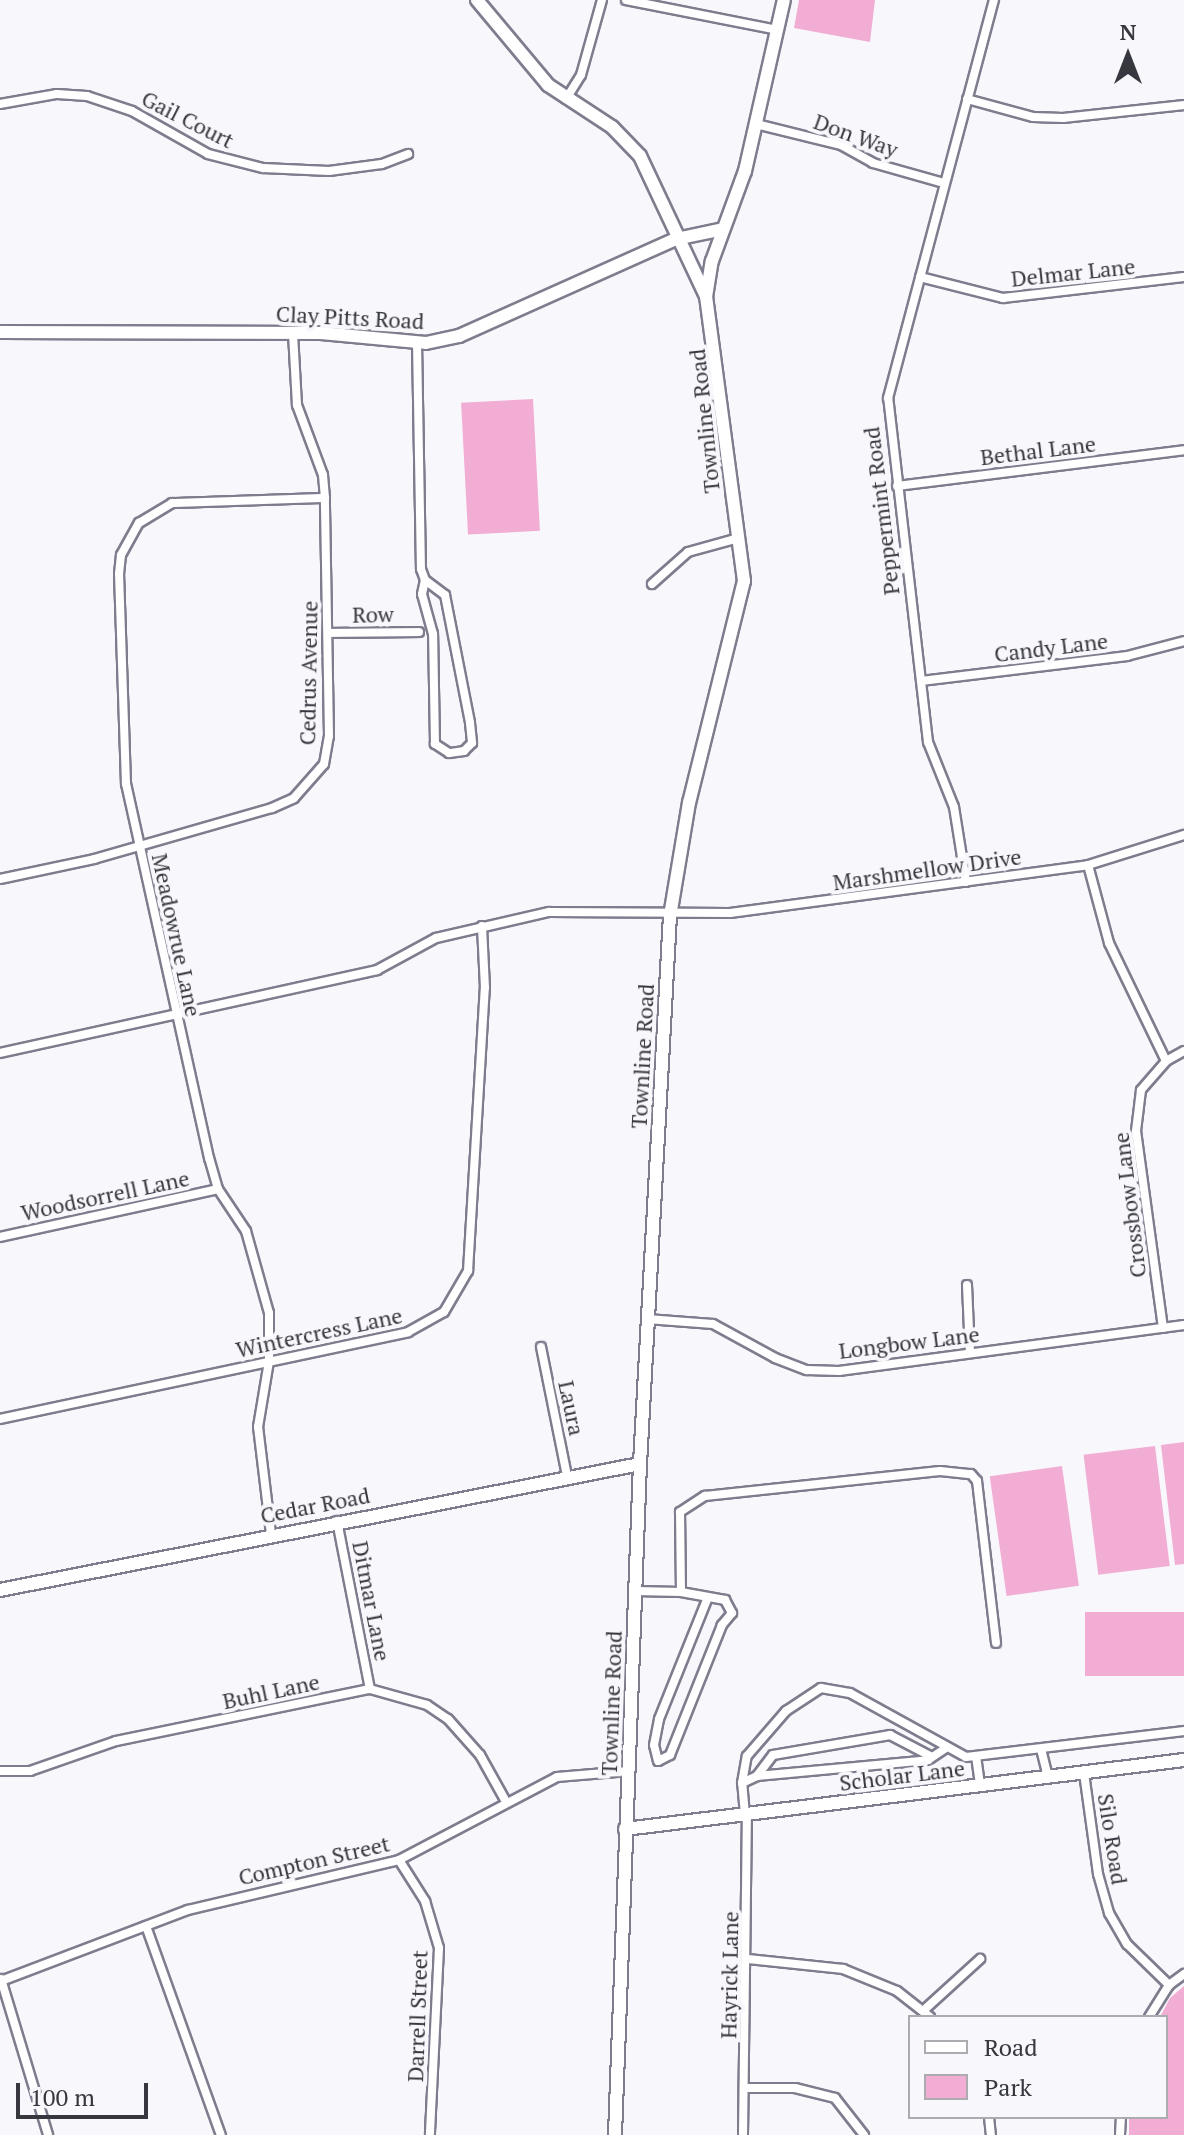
<!DOCTYPE html>
<style>
body{margin:0}
#map{position:relative;width:1184px;height:2135px;overflow:hidden;background:#f8f8fc;font-family:"PT Serif",serif}
div>[style]{position:absolute}
.green>*{inset:0;background:#f2add4;transform-origin:0 0}
.roads{filter:drop-shadow(2px 0 #7d7d8e) drop-shadow(-2px 0 #7d7d8e) drop-shadow(0 2px #7d7d8e) drop-shadow(0 -2px #7d7d8e)}
.street>*{height:8px;margin:-4px;padding:0 4px;transform-origin:4px;border-radius:4px;background:#fff}
.secondary>*{height:12px;margin:-6px;padding:0 6px;transform-origin:6px;border-radius:6px;background:#fff}
span{translate:-50% -50%;white-space:nowrap;text-align:center;line-height:1.15;-webkit-text-stroke:8px #f8f8fc;paint-order:stroke}
.street-label{font-size:22px;color:#37383f}
.legend{position:absolute;left:908px;top:2015px;width:260px;height:104px;box-sizing:border-box;background:#f8f8fc;border:2px solid #ababb0;margin:0;padding:10px 14px;list-style:none;font-size:24px;color:#37383f}
.legend li{display:flex;align-items:center;gap:16px;height:40px}
.legend b{width:40px;border:2px solid #ababb0}
.north{position:absolute;left:1088px;top:16px;width:80px;height:80px;-webkit-text-stroke:6px #f8f8fc;paint-order:stroke;rotate:0deg;font-size:22px;font-weight:700;line-height:32px;text-align:center;color:#37383f}
.north::after{content:'';display:block;margin:auto;width:28px;height:36px;background:#37383f;clip-path:polygon(50% 0,100% 100%,50% 72%,0 100%)}
.scale{position:absolute;left:16px;top:2083px;width:132px;height:36px;box-sizing:border-box;border:4px solid #37383f;border-top:0;padding-left:10px;font-size:24px;line-height:28px;white-space:nowrap;color:#37383f;-webkit-text-stroke:6px #f8f8fc;paint-order:stroke}
</style>
<div id="map">
<div class="green">
<div style="clip-path:polygon(799px 0,875px 0,870px 42px,794px 28px)"></div>
<div style="left:533px;top:399px;width:132px;height:72px;rotate:87deg"></div>
<div style="clip-path:polygon(1184px 1442px,1184px 1564px,1175px 1565px,1161px 1445px)"></div>
<div style="left:1155px;top:1446px;width:121px;height:72px;rotate:83deg"></div>
<div style="left:1062px;top:1466px;width:121px;height:73px;rotate:82deg"></div>
<div style="left:1184px;top:1612px;width:64px;height:99px;rotate:90deg"></div>
<div style="clip-path:polygon(1184px 1986px,1184px 2135px,1129px 2135px,1129px 2117px,1166px 2117px,1166px 2017px,1160px 2017px,1170px 1998px)"></div>
</div>
<div class="roads">
<div class="street">
<div style="left:626px;top:0;width:154px;rotate:11.2deg"></div>
<div style="left:566px;top:99px;width:28px;rotate:-58deg"></div>
<div style="left:581px;top:75px;width:78px;rotate:-74.4deg"></div>
<div style="left:967px;top:99px;width:68px;rotate:15.3deg"></div>
<div style="left:1033px;top:117px;width:30px;rotate:2deg"></div>
<div style="left:1063px;top:118px;width:122px;rotate:-6.1deg"></div>
<div style="left:0;top:104px;width:58px;rotate:-10deg"></div>
<div style="left:57px;top:94px;width:30px;rotate:4deg"></div>
<div style="left:87px;top:96px;width:47px;rotate:18.4deg"></div>
<div style="left:132px;top:111px;width:87px;rotate:29.5deg"></div>
<div style="left:208px;top:154px;width:57px;rotate:14.3deg"></div>
<div style="left:263px;top:168px;width:66px;rotate:2.6deg"></div>
<div style="left:329px;top:171px;width:53px;rotate:-7.5deg"></div>
<div style="left:382px;top:164px;width:28px;rotate:-21deg"></div>
<div style="left:756px;top:124px;width:88px;rotate:13.9deg"></div>
<div style="left:841px;top:145px;width:37px;rotate:29deg"></div>
<div style="left:873px;top:163px;width:74px;rotate:15.7deg"></div>
<div style="left:920px;top:277px;width:86px;rotate:14.2deg"></div>
<div style="left:1003px;top:298px;width:182px;rotate:-6.6deg"></div>
<div style="left:417px;top:342px;width:227px;rotate:89deg"></div>
<div style="left:421px;top:569px;width:12px;rotate:70deg"></div>
<div style="left:425px;top:580px;width:25px;rotate:37deg"></div>
<div style="left:445px;top:595px;width:130px;rotate:78.9deg"></div>
<div style="left:470px;top:723px;width:20px;rotate:84deg"></div>
<div style="left:472px;top:743px;width:11px;rotate:135deg"></div>
<div style="left:464px;top:751px;width:15px;rotate:172deg"></div>
<div style="left:449px;top:753px;width:17px;rotate:-147deg"></div>
<div style="left:435px;top:744px;width:110px;rotate:-91deg"></div>
<div style="left:433px;top:634px;width:41px;rotate:-105.4deg"></div>
<div style="left:422px;top:594px;width:14px;rotate:-78deg"></div>
<div style="left:897px;top:486px;width:289px;rotate:-7.1deg"></div>
<div style="left:652px;top:584px;width:48px;rotate:-41.6deg"></div>
<div style="left:688px;top:552px;width:53px;rotate:-15.4deg"></div>
<div style="left:328px;top:633px;width:91px;rotate:-0.6deg"></div>
<div style="left:921px;top:681px;width:208px;rotate:-6.9deg"></div>
<div style="left:1127px;top:656px;width:59px;rotate:-14.7deg"></div>
<div style="left:1088px;top:865px;width:81px;rotate:74.9deg"></div>
<div style="left:1109px;top:943px;width:131px;rotate:64.2deg"></div>
<div style="left:0;top:879px;width:96px;rotate:-12deg"></div>
<div style="left:94px;top:859px;width:185px;rotate:-16deg"></div>
<div style="left:272px;top:808px;width:24px;rotate:-24deg"></div>
<div style="left:294px;top:798px;width:45px;rotate:-48.6deg"></div>
<div style="left:324px;top:764px;width:28px;rotate:-80deg"></div>
<div style="left:329px;top:736px;width:238px;rotate:-91deg"></div>
<div style="left:325px;top:498px;width:23px;rotate:-95deg"></div>
<div style="left:323px;top:475px;width:75px;rotate:-110.4deg"></div>
<div style="left:297px;top:405px;width:72px;rotate:-93.2deg"></div>
<div style="left:966px;top:882px;width:76px;rotate:-99.1deg"></div>
<div style="left:954px;top:807px;width:70px;rotate:-111.8deg"></div>
<div style="left:928px;top:742px;width:346px;rotate:-96.6deg"></div>
<div style="left:888px;top:398px;width:412px;rotate:-75.1deg"></div>
<div style="left:0;top:1053px;width:386px;rotate:-12.4deg"></div>
<div style="left:377px;top:970px;width:67px;rotate:-28.5deg"></div>
<div style="left:436px;top:938px;width:116px;rotate:-13deg"></div>
<div style="left:549px;top:912px;width:181px;rotate:0.3deg"></div>
<div style="left:730px;top:913px;width:361px;rotate:-7.6deg"></div>
<div style="left:1088px;top:865px;width:101px;rotate:-17.4deg"></div>
<div style="left:0;top:1237px;width:223px;rotate:-12.4deg"></div>
<div style="left:967px;top:1285px;width:68px;rotate:87.5deg"></div>
<div style="left:647px;top:1319px;width:66px;rotate:4.3deg"></div>
<div style="left:713px;top:1324px;width:71px;rotate:28.7deg"></div>
<div style="left:775px;top:1358px;width:34px;rotate:21deg"></div>
<div style="left:807px;top:1370px;width:32px;rotate:2deg"></div>
<div style="left:839px;top:1371px;width:348px;rotate:-7.6deg"></div>
<div style="left:1163px;top:1328px;width:199px;rotate:-97.8deg"></div>
<div style="left:1136px;top:1131px;width:41px;rotate:-83deg"></div>
<div style="left:1141px;top:1090px;width:38px;rotate:-49deg"></div>
<div style="left:1166px;top:1061px;width:21px;rotate:-29deg"></div>
<div style="left:541px;top:1347px;width:132px;rotate:78.6deg"></div>
<div style="left:0;top:1419px;width:417px;rotate:-12deg"></div>
<div style="left:408px;top:1332px;width:41px;rotate:-29.1deg"></div>
<div style="left:444px;top:1312px;width:48px;rotate:-59.7deg"></div>
<div style="left:468px;top:1271px;width:284px;rotate:-86.6deg"></div>
<div style="left:485px;top:988px;width:62px;rotate:-92.8deg"></div>
<div style="left:337px;top:1521px;width:171px;rotate:78.9deg"></div>
<div style="left:271px;top:1534px;width:108px;rotate:-96.9deg"></div>
<div style="left:258px;top:1427px;width:67px;rotate:-80.5deg"></div>
<div style="left:269px;top:1361px;width:48px;rotate:-90deg"></div>
<div style="left:269px;top:1313px;width:85px;rotate:-105.7deg"></div>
<div style="left:246px;top:1231px;width:50px;rotate:-123.7deg"></div>
<div style="left:218px;top:1189px;width:32px;rotate:-106deg"></div>
<div style="left:209px;top:1158px;width:383px;rotate:-102.5deg"></div>
<div style="left:126px;top:784px;width:210px;rotate:-91.9deg"></div>
<div style="left:119px;top:574px;width:19px;rotate:-84deg"></div>
<div style="left:121px;top:555px;width:37px;rotate:-61deg"></div>
<div style="left:139px;top:523px;width:39px;rotate:-31deg"></div>
<div style="left:172px;top:503px;width:153px;rotate:-1.9deg"></div>
<div style="left:635px;top:1591px;width:46px;rotate:1.2deg"></div>
<div style="left:681px;top:1592px;width:45px;rotate:10.3deg"></div>
<div style="left:725px;top:1600px;width:15px;rotate:62deg"></div>
<div style="left:732px;top:1613px;width:16px;rotate:130deg"></div>
<div style="left:722px;top:1625px;width:140px;rotate:111.8deg"></div>
<div style="left:670px;top:1755px;width:13px;rotate:153deg"></div>
<div style="left:658px;top:1761px;width:16px;rotate:-104deg"></div>
<div style="left:654px;top:1745px;width:26px;rotate:-79deg"></div>
<div style="left:659px;top:1719px;width:131px;rotate:-68.1deg"></div>
<div style="left:681px;top:1592px;width:80px;rotate:-90.7deg"></div>
<div style="left:680px;top:1512px;width:30px;rotate:-33deg"></div>
<div style="left:705px;top:1496px;width:236px;rotate:-6.1deg"></div>
<div style="left:940px;top:1471px;width:31px;rotate:6deg"></div>
<div style="left:971px;top:1474px;width:9px;rotate:49deg"></div>
<div style="left:977px;top:1481px;width:163px;rotate:83.3deg"></div>
<div style="left:1041px;top:1749px;width:29px;rotate:76deg"></div>
<div style="left:976px;top:1756px;width:30px;rotate:82deg"></div>
<div style="left:0;top:1771px;width:30px"></div>
<div style="left:30px;top:1771px;width:91px;rotate:-19.2deg"></div>
<div style="left:116px;top:1741px;width:259px;rotate:-11.6deg"></div>
<div style="left:370px;top:1689px;width:59px;rotate:15.7deg"></div>
<div style="left:427px;top:1705px;width:25px;rotate:34deg"></div>
<div style="left:448px;top:1719px;width:48px;rotate:48.4deg"></div>
<div style="left:480px;top:1755px;width:51px;rotate:60.9deg"></div>
<div style="left:1084px;top:1773px;width:102px;rotate:82.1deg"></div>
<div style="left:1098px;top:1874px;width:41px;rotate:74.2deg"></div>
<div style="left:1109px;top:1913px;width:36px;rotate:60deg"></div>
<div style="left:1127px;top:1944px;width:59px;rotate:44.3deg"></div>
<div style="left:757px;top:1776px;width:172px;rotate:-5.3deg"></div>
<div style="left:928px;top:1760px;width:22px;rotate:-34deg"></div>
<div style="left:742px;top:1783px;width:17px;rotate:-25deg"></div>
<div style="left:757px;top:1776px;width:26px;rotate:-53deg"></div>
<div style="left:773px;top:1755px;width:119px;rotate:-9.7deg"></div>
<div style="left:890px;top:1735px;width:47px;rotate:27.6deg"></div>
<div style="left:745px;top:1815px;width:32px;rotate:-95deg"></div>
<div style="left:742px;top:1783px;width:27px;rotate:-80deg"></div>
<div style="left:747px;top:1756px;width:60px;rotate:-49.1deg"></div>
<div style="left:786px;top:1711px;width:42px;rotate:-33.3deg"></div>
<div style="left:821px;top:1688px;width:29px;rotate:10deg"></div>
<div style="left:850px;top:1693px;width:132px;rotate:28.9deg"></div>
<div style="left:966px;top:1757px;width:220px;rotate:-6.8deg"></div>
<div style="left:399px;top:1860px;width:49px;rotate:57.6deg"></div>
<div style="left:425px;top:1901px;width:49px;rotate:73.4deg"></div>
<div style="left:439px;top:1948px;width:187px;rotate:92.8deg"></div>
<div style="left:146px;top:1926px;width:222px;rotate:70.3deg"></div>
<div style="left:748px;top:1959px;width:96px;rotate:6deg"></div>
<div style="left:843px;top:1969px;width:58px;rotate:22.2deg"></div>
<div style="left:897px;top:1991px;width:42px;rotate:38.2deg"></div>
<div style="left:1px;top:1979px;width:163px;rotate:73.2deg"></div>
<div style="left:1px;top:1981px;width:200px;rotate:-20.8deg"></div>
<div style="left:188px;top:1910px;width:217px;rotate:-13.3deg"></div>
<div style="left:399px;top:1860px;width:178px;rotate:-27.7deg"></div>
<div style="left:557px;top:1777px;width:72px;rotate:-4.8deg"></div>
<div style="left:924px;top:2010px;width:76px;rotate:-42.3deg"></div>
<div style="left:1149px;top:2017px;width:38px;rotate:-58deg"></div>
<div style="left:1169px;top:1985px;width:19px;rotate:-36deg"></div>
<div style="left:745px;top:2088px;width:50px"></div>
<div style="left:795px;top:2088px;width:41px;rotate:14deg"></div>
<div style="left:835px;top:2098px;width:47px;rotate:51.9deg"></div>
<div style="left:989px;top:2117px;width:18px;rotate:84deg"></div>
<div style="left:743px;top:2135px;width:320px;rotate:-89.3deg"></div>
<div style="left:1120px;top:2135px;width:18px;rotate:-87deg"></div>
</div>
<div class="secondary">
<div style="left:477px;top:0;width:111px;rotate:50.1deg"></div>
<div style="left:548px;top:85px;width:77px;rotate:33.3deg"></div>
<div style="left:612px;top:127px;width:40px;rotate:46deg"></div>
<div style="left:640px;top:156px;width:153px;rotate:64.8deg"></div>
<div style="left:0;top:332px;width:321px;rotate:0.2deg"></div>
<div style="left:321px;top:333px;width:105px;rotate:5.4deg"></div>
<div style="left:426px;top:343px;width:34px;rotate:-12deg"></div>
<div style="left:459px;top:336px;width:238px;rotate:-24.1deg"></div>
<div style="left:676px;top:239px;width:48px;rotate:-12deg"></div>
<div style="left:0;top:1590px;width:652px;rotate:-11.14deg"></div>
<div style="left:625px;top:1829px;width:563px;rotate:-7.04deg"></div>
<div style="left:615px;top:2135px;width:671px;rotate:-87.87deg"></div>
<div style="left:640px;top:1464px;width:549px;rotate:-86.87deg"></div>
<div style="left:670px;top:916px;width:115px;rotate:-80.5deg"></div>
<div style="left:689px;top:803px;width:229px;rotate:-76.1deg"></div>
<div style="left:744px;top:581px;width:287px;rotate:-97.6deg"></div>
<div style="left:706px;top:297px;width:36px;rotate:-81deg"></div>
<div style="left:712px;top:261px;width:96px;rotate:-69.9deg"></div>
<div style="left:745px;top:171px;width:175px;rotate:-77.2deg"></div>
</div>
</div>
<div class="street-label">
<span style="left:188px;top:119px;rotate:27deg">Gail Court</span>
<span style="left:856px;top:135px;rotate:20deg">Don Way</span>
<span style="left:1073px;top:272px;rotate:-6deg">Delmar Lane</span>
<span style="left:350px;top:317px;rotate:3deg">Clay Pitts Road</span>
<span style="left:704px;top:421px;rotate:-96deg">Townline Road</span>
<span style="left:1038px;top:450px;rotate:-7deg">Bethal Lane</span>
<span style="left:881px;top:511px;rotate:-97deg">Peppermint Road</span>
<span style="left:373px;top:614px;rotate:-1deg">Row</span>
<span style="left:1051px;top:647px;rotate:-7deg">Candy Lane</span>
<span style="left:308px;top:673px;rotate:-89deg">Cedrus Avenue</span>
<span style="left:927px;top:869px;rotate:-8deg">Marshmellow Drive</span>
<span style="left:177px;top:935px;rotate:78deg">Meadowrue Lane</span>
<span style="left:642px;top:1056px;rotate:-87deg">Townline Road</span>
<span style="left:105px;top:1195px;rotate:-12deg">Woodsorrell Lane</span>
<span style="left:1129px;top:1205px;rotate:-97deg">Crossbow Lane</span>
<span style="left:319px;top:1332px;rotate:-12deg">Wintercress Lane</span>
<span style="left:909px;top:1342px;rotate:-7deg">Longbow Lane</span>
<span style="left:572px;top:1408px;rotate:78deg">Laura</span>
<span style="left:315px;top:1505px;rotate:-11deg">Cedar Road</span>
<span style="left:372px;top:1601px;rotate:79deg">Ditmar Lane</span>
<span style="left:271px;top:1691px;rotate:-12deg">Buhl Lane</span>
<span style="left:611px;top:1703px;rotate:-88deg">Townline Road</span>
<span style="left:902px;top:1775px;rotate:-7deg">Scholar Lane</span>
<span style="left:1113px;top:1839px;rotate:81deg">Silo Road</span>
<span style="left:314px;top:1860px;rotate:-13deg">Compton Street</span>
<span style="left:729px;top:1975px;rotate:-89deg">Hayrick Lane</span>
<span style="left:417px;top:2016px;rotate:-88deg">Darrell Street</span>
</div>
<ul class="legend">
<li><b style="height:10px;background:#fff"></b>Road</li>
<li><b style="height:22px;background:#f2add4"></b>Park</li>
</ul>
<div class="north">N</div>
<div class="scale">100 m</div>
</div>
